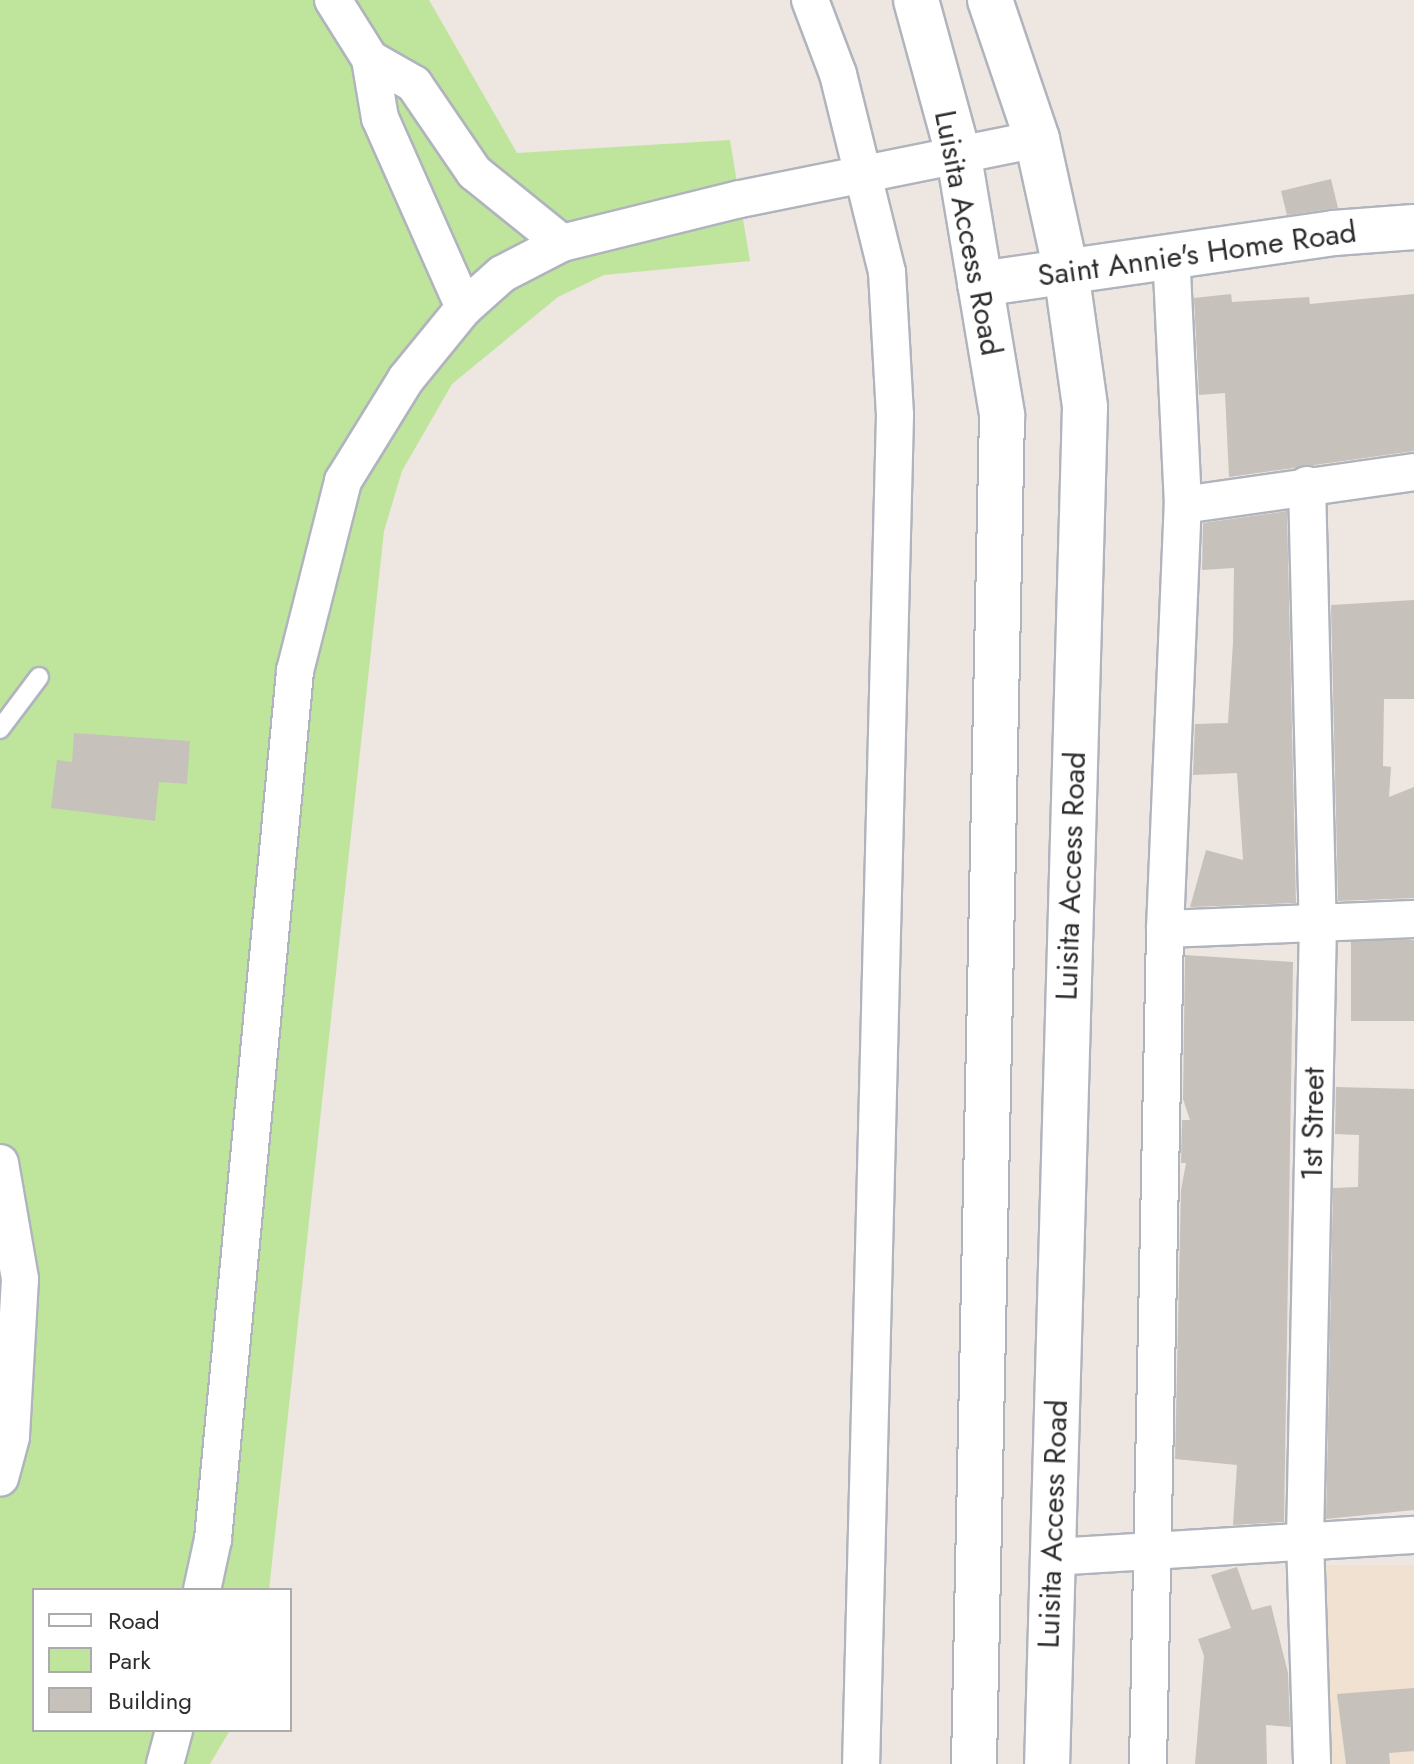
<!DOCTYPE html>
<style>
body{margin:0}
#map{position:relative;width:1414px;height:1764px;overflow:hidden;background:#eee6e0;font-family:Jost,sans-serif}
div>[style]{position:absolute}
.education>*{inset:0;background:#f0e1d0;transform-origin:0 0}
.green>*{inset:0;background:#bfe59d}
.building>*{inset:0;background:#c7c1bb;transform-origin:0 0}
.roads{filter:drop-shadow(2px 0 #b0b4bd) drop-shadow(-2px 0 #b0b4bd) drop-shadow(0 2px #b0b4bd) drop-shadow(0 -2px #b0b4bd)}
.service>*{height:18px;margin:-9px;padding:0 9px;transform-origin:9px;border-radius:9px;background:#fff}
.minor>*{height:36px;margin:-18px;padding:0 18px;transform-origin:18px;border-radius:18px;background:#fff}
.tertiary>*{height:44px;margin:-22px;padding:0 22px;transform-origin:22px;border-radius:22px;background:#fff}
.secondary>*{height:44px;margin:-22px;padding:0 22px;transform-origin:22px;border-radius:22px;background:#fff}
span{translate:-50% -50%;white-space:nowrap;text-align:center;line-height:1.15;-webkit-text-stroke:6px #fff;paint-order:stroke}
.street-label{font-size:30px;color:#2d2d2d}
.legend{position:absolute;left:32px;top:1588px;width:260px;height:144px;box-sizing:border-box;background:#fff;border:2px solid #ababab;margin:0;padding:10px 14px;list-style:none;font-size:24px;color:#2d2d2d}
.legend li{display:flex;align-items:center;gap:16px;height:40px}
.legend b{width:40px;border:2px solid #ababab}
</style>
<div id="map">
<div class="education">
<div style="left:1414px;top:1565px;width:199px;height:89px;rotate:90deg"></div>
</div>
<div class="green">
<div style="clip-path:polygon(0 0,429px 0,517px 153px,730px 140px,750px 261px,604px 275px,558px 297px,452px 384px,402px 471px,384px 531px,269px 1590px,34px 1590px,34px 1730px,230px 1730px,210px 1764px,0 1764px)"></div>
</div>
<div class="building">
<div style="clip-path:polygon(1331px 179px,1338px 208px,1287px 215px,1281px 191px)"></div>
<div style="clip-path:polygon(1231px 294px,1232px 302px,1309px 297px,1310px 304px,1414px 294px,1414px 451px,1229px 477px,1225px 393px,1199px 395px,1194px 298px)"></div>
<div style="clip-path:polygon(1287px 511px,1296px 903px,1190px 907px,1206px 850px,1243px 860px,1237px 773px,1193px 775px,1195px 724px,1228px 723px,1233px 643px,1234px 568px,1202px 570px,1203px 523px)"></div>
<div style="clip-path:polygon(1414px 600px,1414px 699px,1384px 699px,1383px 766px,1391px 767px,1389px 797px,1414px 787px,1414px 898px,1338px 901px,1331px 605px)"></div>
<div style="clip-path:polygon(74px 733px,190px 741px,187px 784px,159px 782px,155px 821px,51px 808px,57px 760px,72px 762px)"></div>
<div style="left:1414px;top:940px;width:81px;height:63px;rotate:90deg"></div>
<div style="clip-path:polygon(1185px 955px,1293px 962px,1284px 1522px,1233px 1525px,1237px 1465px,1175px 1459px,1181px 1190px,1186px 1163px,1181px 1163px,1182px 1120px,1190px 1120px,1183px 1099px)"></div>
<div style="clip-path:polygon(1336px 1087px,1414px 1089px,1414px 1510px,1326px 1519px,1333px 1188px,1358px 1187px,1359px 1135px,1335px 1134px)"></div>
<div style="clip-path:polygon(1237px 1567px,1252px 1610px,1271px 1605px,1288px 1673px,1290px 1727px,1266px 1725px,1267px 1764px,1195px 1764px,1204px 1656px,1198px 1639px,1231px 1628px,1211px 1575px)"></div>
<div style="clip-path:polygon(1414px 1688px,1414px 1751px,1389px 1753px,1390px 1764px,1346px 1764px,1337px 1694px)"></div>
</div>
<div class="roads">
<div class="service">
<div style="left:0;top:729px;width:65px;rotate:-53.1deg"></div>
</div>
<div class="minor">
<div style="left:333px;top:0;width:70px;rotate:57.9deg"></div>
<div style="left:370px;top:59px;width:60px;rotate:80.4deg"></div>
<div style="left:380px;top:118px;width:208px;rotate:66.1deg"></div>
<div style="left:810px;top:0;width:79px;rotate:69.3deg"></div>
<div style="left:838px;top:74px;width:204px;rotate:76.1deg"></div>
<div style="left:887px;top:272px;width:143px;rotate:86.8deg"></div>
<div style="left:895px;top:415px;width:1349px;rotate:91.44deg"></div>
<div style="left:370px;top:59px;width:51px;rotate:29.6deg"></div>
<div style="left:414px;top:84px;width:107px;rotate:55.7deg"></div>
<div style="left:474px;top:172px;width:113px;rotate:38.9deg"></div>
<div style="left:1307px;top:485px;width:439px;rotate:88.6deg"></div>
<div style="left:1318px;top:924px;width:615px;rotate:91.21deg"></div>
<div style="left:1305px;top:1539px;width:225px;rotate:88.2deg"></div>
<div style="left:1183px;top:505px;width:233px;rotate:-8.1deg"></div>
<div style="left:1165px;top:929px;width:249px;rotate:-2.3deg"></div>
<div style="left:0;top:1163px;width:118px;rotate:80.2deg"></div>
<div style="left:20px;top:1279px;width:158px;rotate:93.3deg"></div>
<div style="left:11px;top:1437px;width:42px;rotate:105deg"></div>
<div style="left:1053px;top:1557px;width:362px;rotate:-3.5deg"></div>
<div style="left:202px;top:1590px;width:52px;rotate:-77.8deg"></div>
<div style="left:213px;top:1539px;width:872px;rotate:-84.6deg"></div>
<div style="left:295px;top:671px;width:196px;rotate:-75.8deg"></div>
<div style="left:343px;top:481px;width:120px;rotate:-58.3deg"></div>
<div style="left:406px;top:379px;width:92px;rotate:-50.8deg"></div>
<div style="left:464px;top:308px;width:51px;rotate:-41.8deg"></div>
<div style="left:502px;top:274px;width:68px;rotate:-27.3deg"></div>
<div style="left:562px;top:243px;width:183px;rotate:-13.9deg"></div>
<div style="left:740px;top:199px;width:303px;rotate:-11.4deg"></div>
<div style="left:165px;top:1764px;width:35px;rotate:-75deg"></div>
<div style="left:1148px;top:1764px;width:835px;rotate:-88.83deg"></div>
<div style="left:1165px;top:929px;width:424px;rotate:-87.6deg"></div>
<div style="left:1183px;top:505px;width:250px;rotate:-92.7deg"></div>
</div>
<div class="tertiary">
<div style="left:980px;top:284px;width:358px;rotate:-8.2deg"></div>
<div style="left:1334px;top:233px;width:80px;rotate:-4.3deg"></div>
</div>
<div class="secondary">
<div style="left:916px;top:0;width:163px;rotate:74.7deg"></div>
<div style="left:959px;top:157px;width:262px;rotate:80.5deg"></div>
<div style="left:1002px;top:415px;width:1349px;rotate:91.19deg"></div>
<div style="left:990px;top:0;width:147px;rotate:71.3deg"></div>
<div style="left:1037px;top:139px;width:135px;rotate:77.6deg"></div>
<div style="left:1066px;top:271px;width:137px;rotate:82deg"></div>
<div style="left:1085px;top:407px;width:1358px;rotate:91.6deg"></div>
</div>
</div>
<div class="street-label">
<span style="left:968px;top:233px;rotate:79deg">Luisita Access Road</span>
<span style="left:1197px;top:254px;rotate:-8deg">Saint Annie's Home Road</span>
<span style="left:1071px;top:876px;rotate:-88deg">Luisita Access Road</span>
<span style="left:1313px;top:1124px;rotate:-89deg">1st Street</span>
<span style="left:1053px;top:1524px;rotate:-88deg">Luisita Access Road</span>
</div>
<ul class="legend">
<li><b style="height:10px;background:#fff"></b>Road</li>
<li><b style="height:22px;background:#bfe59d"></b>Park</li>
<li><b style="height:22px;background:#c7c1bb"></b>Building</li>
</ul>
</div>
